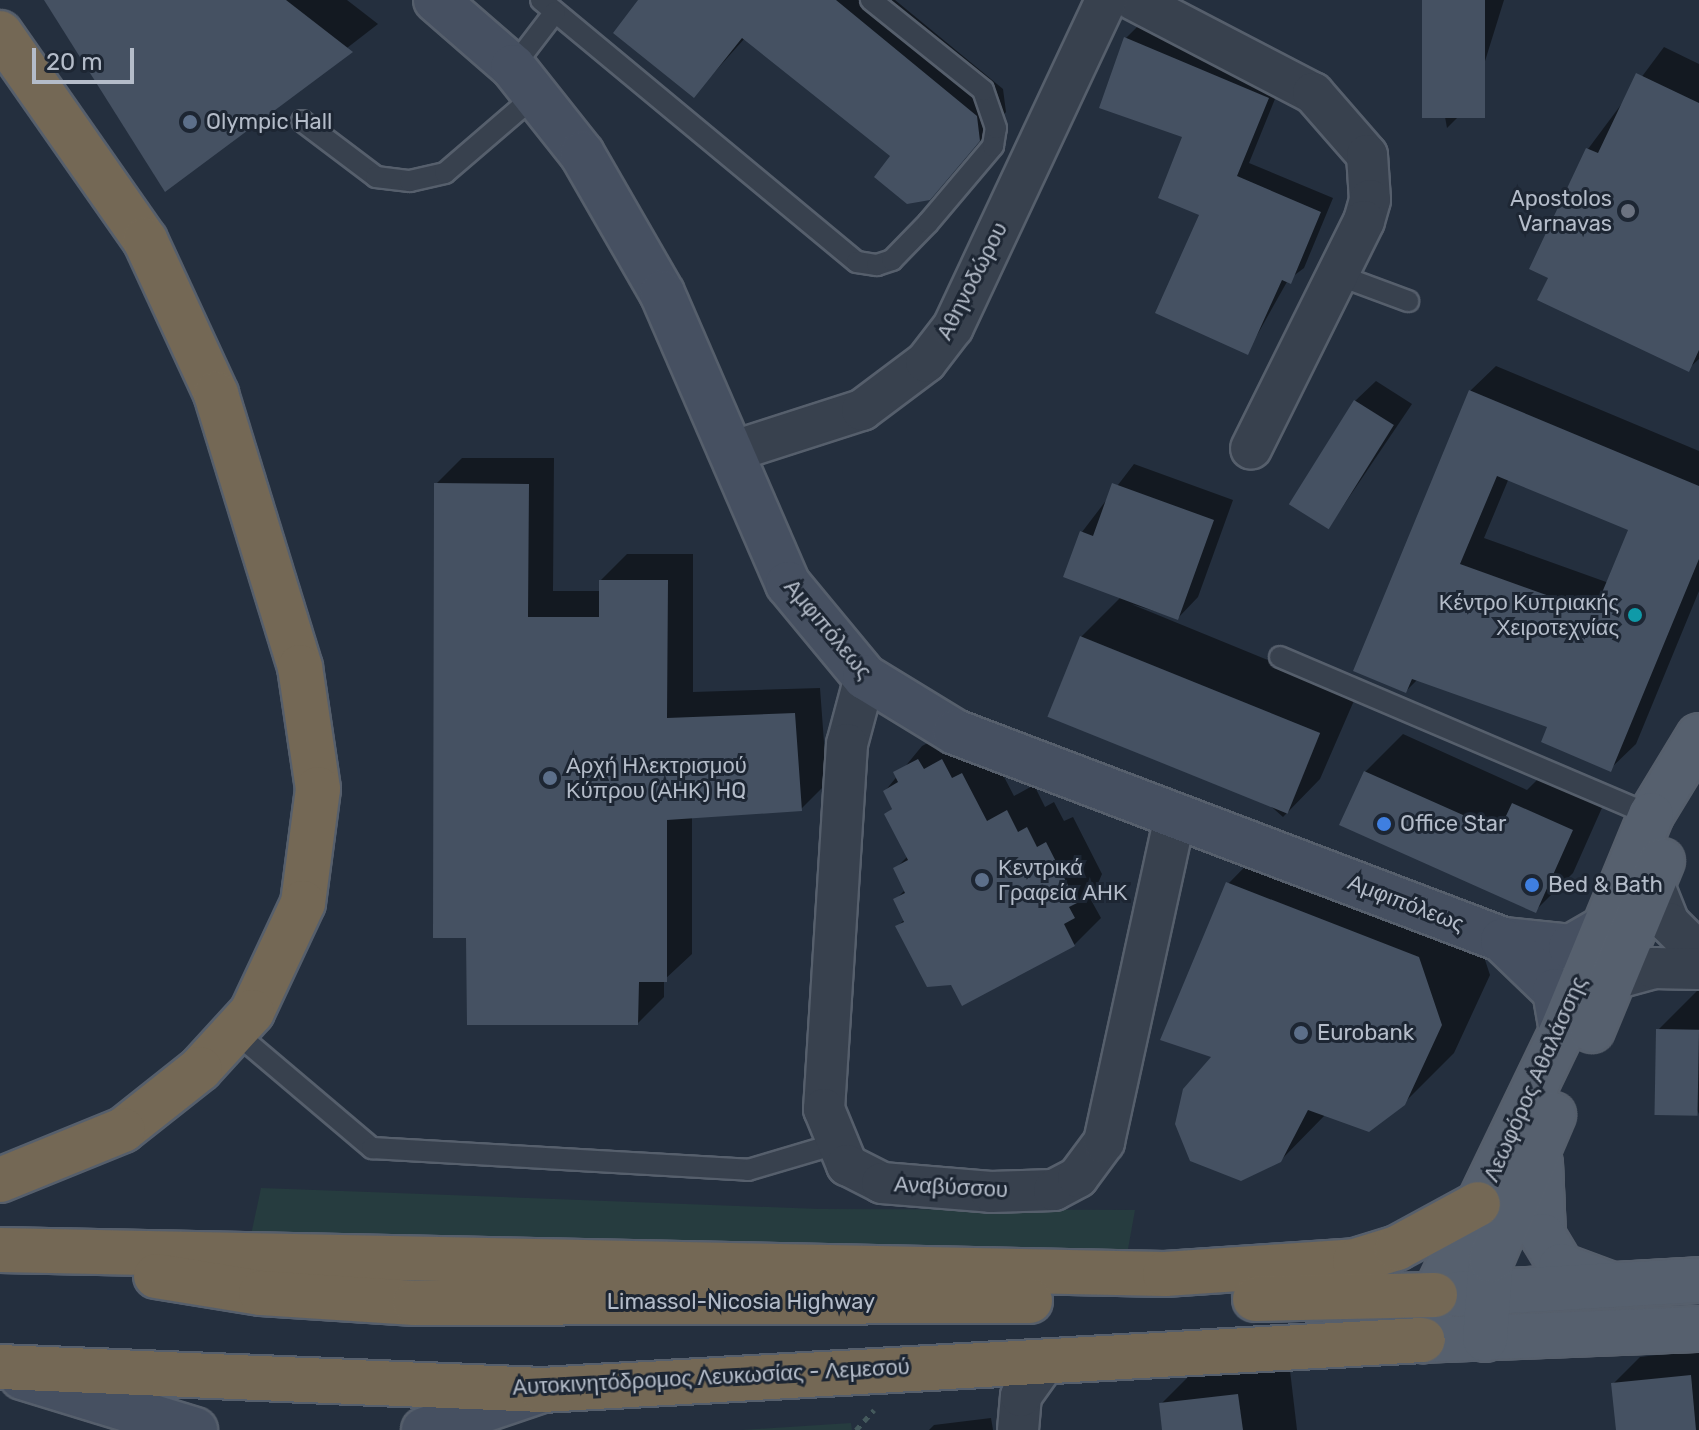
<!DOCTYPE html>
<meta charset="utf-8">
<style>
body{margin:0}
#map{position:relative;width:1699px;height:1430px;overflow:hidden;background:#242f3e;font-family:Rubik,sans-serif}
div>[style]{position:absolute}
.green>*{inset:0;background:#263c3f}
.shadow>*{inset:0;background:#0007}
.building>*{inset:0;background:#455162;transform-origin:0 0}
.path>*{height:5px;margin-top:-2.5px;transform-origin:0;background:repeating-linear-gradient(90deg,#44595c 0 6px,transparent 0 12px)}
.roads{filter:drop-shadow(2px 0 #565f6c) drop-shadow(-2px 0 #565f6c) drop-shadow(0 2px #565f6c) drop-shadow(0 -2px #565f6c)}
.lane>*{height:20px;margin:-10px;padding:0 10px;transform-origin:10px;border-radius:10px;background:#38414e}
.street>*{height:40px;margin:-20px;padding:0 20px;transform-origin:20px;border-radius:20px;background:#38414e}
.secondary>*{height:44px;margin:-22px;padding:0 22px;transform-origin:22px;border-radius:22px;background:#465061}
.primary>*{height:44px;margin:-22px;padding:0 22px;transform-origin:22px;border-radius:22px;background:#56606e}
.highway>*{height:44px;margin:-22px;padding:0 22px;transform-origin:22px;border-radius:22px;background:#746855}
.dots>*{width:22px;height:22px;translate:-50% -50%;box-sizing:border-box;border:4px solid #1d2633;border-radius:50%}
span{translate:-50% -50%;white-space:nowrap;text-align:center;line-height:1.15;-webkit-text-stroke:6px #1d2633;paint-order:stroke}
.poi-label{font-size:22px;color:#b4bcc9}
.left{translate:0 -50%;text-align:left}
.right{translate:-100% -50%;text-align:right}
.street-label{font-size:22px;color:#b4bcc9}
.scale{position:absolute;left:32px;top:48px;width:102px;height:36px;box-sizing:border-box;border:4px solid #b4bcc9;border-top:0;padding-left:10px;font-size:24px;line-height:28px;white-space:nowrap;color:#b4bcc9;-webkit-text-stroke:6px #1d2633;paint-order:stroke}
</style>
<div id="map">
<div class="green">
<div style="clip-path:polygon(261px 1188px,819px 1209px,1135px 1210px,1128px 1249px,843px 1261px,251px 1235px)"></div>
<div style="clip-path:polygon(851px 1423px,852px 1430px,742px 1430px)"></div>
</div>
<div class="shadow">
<div style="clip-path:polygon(47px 0,347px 0,378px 24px,165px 189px)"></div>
<div style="clip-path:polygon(641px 0,895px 0,1003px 89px,1006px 112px,929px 198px,893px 156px,745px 38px,694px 95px)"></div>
<div style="clip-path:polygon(1424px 0,1504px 0,1472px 103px,1447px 128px)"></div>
<div style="clip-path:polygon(1139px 25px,1281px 84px,1249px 163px,1333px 198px,1304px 268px,1288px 280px,1247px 353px,1185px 136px,1126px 38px)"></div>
<div style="clip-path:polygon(1664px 47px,1699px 64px,1699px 359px,1688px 369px,1550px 277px,1588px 149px)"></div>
<div style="clip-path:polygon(evenodd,1496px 366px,1699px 451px,1699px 591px,1636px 744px,1610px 769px,1550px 726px,1418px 679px,1406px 691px,1470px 391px,1496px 366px,1509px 478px,1631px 529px,1609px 583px,1484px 538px,1509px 478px)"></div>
<div style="clip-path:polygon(1376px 381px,1412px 404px,1329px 527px,1355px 401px)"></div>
<div style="clip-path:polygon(462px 458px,554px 458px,553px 591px,601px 591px,601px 580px,627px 554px,693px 554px,693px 692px,820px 688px,827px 783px,801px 809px,692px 817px,692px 954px,664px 980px,664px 997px,638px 1023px,468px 936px,436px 484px)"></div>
<div style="clip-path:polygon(1134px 464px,1233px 500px,1198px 597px,1178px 618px,1131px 604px,1356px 696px,1320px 779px,1283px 817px,1081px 637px,1121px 597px,1082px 532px)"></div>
<div style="clip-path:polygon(945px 734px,989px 748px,1014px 796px,1034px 785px,1045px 807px,1054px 802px,1064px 821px,1073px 817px,1102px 874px,1091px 900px,1101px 918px,1074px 945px,952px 983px,897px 927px,905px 919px,895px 900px,906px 889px,895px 869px,908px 856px,886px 814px,894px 807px,885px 791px,922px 746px)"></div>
<div style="clip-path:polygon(1403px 734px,1527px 790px,1551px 766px,1609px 792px,1573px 873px,1535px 911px,1365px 772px)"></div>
<div style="clip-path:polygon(1277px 834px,1468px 908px,1490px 975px,1454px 1053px,1404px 1103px,1326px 1114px,1280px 1161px,1215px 1056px,1228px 884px)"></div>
<div style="clip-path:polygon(1699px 989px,1699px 1114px,1658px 1030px)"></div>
<div style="clip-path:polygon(1287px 1345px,1297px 1430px,1164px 1430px,1161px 1404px,1210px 1355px)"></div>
<div style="clip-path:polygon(1699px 1350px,1699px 1430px,1618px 1430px,1613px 1384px,1640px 1357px)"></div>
<div style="clip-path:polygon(991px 1418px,993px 1430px,929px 1430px,934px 1425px)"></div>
</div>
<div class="building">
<div style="clip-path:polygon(44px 0,286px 0,353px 52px,165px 192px)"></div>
<div style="clip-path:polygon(638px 0,836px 0,977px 116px,980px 141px,930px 200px,907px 204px,874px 177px,890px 156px,742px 38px,694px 98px,613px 33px)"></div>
<div style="left:1422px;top:0;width:63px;height:118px"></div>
<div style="clip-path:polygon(1124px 37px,1269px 98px,1237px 176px,1321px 212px,1291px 284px,1282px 280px,1248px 355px,1155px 313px,1199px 215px,1158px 198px,1182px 137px,1099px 108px)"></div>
<div style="clip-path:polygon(1636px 73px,1699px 103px,1699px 350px,1689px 372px,1537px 300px,1548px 278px,1529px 269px,1586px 148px,1598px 153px)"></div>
<div style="clip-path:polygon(evenodd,1469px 390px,1699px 486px,1699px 559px,1611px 772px,1541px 742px,1547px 727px,1412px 679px,1406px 693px,1353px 671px,1469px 390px,1497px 476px,1628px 530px,1594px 612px,1460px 564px,1497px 476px)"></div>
<div style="left:1354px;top:400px;width:47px;height:123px;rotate:32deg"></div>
<div style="clip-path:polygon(434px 483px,529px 484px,528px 617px,599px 617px,599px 580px,668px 580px,667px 718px,795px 713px,802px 811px,667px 820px,667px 982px,639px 982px,638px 1025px,467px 1025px,466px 938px,433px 938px)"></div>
<div style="clip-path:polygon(1112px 483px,1214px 520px,1178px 620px,1063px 577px,1080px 531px,1093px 536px)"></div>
<div style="left:1080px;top:636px;width:259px;height:87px;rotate:22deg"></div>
<div style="clip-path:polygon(918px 759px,924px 769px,942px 759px,952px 778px,962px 773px,987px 821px,1007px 810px,1018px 832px,1027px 827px,1037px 847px,1046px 842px,1077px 903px,1069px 907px,1075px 918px,1064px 924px,1075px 946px,962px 1006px,951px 985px,927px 987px,895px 926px,904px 922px,893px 899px,905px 893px,893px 868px,908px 860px,884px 814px,892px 809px,883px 791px,898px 782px,893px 772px)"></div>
<div style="clip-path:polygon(1364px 771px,1499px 831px,1512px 803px,1573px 830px,1536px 913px,1339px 825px)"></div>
<div style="clip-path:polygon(1226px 882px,1419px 957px,1442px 1025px,1405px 1105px,1369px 1132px,1308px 1110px,1281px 1162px,1241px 1181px,1190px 1161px,1175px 1124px,1183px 1089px,1211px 1057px,1160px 1040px)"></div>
<div style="left:1656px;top:1029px;width:43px;height:86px;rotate:1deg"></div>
<div style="clip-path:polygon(1691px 1375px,1696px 1430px,1616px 1430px,1611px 1383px)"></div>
<div style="clip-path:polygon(1238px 1394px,1243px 1430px,1162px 1430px,1159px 1403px)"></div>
</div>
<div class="path">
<div style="left:856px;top:1430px;width:27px;rotate:-48deg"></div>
</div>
<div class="roads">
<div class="lane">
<div style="left:541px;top:0;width:410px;rotate:39.7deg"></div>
<div style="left:857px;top:262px;width:20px;rotate:9deg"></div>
<div style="left:877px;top:265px;width:16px;rotate:-18deg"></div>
<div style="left:892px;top:260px;width:52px;rotate:-45.8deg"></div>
<div style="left:928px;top:223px;width:101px;rotate:-49.8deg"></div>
<div style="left:993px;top:146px;width:18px;rotate:-81deg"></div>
<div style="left:996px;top:128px;width:40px;rotate:-108.9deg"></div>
<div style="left:983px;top:90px;width:144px;rotate:-141.2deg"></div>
<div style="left:513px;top:67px;width:69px;rotate:-52.6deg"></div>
<div style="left:302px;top:121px;width:93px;rotate:37.1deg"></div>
<div style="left:376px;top:177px;width:34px;rotate:7deg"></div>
<div style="left:410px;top:181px;width:36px;rotate:-13deg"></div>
<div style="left:445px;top:173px;width:121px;rotate:-40.7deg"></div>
<div style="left:1338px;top:275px;width:75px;rotate:20.4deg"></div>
<div style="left:1280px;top:657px;width:403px;rotate:23.1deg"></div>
<div style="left:235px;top:1032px;width:180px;rotate:40.3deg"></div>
<div style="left:372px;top:1148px;width:377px;rotate:3.3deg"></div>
<div style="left:748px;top:1170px;width:92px;rotate:-16.5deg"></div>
</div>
<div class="street">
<div style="left:1134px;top:0;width:202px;rotate:27.5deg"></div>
<div style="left:1313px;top:93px;width:82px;rotate:48.9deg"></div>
<div style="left:1367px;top:155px;width:45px;rotate:86.2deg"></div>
<div style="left:1370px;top:200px;width:22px;rotate:106deg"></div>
<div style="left:1364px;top:221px;width:254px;rotate:116.4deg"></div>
<div style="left:731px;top:452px;width:138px;rotate:-17.8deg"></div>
<div style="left:862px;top:410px;width:80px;rotate:-36.9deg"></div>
<div style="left:926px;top:362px;width:44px;rotate:-52.4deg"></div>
<div style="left:953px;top:327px;width:361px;rotate:-64.9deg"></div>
<div style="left:865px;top:677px;width:69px;rotate:105deg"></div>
<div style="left:847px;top:744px;width:366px;rotate:93.6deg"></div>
<div style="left:824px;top:1109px;width:61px;rotate:67.7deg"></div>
<div style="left:847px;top:1165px;width:39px;rotate:27deg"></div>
<div style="left:882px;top:1183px;width:109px;rotate:4.7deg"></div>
<div style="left:991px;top:1192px;width:63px;rotate:-1.8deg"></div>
<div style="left:1054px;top:1190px;width:27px;rotate:-28deg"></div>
<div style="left:1078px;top:1177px;width:44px;rotate:-53.4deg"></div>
<div style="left:1104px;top:1142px;width:335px;rotate:-77.7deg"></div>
<div style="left:1653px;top:883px;width:43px;rotate:68.2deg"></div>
<div style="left:1669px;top:923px;width:42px;rotate:45deg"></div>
<div style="left:1614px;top:979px;width:41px;rotate:-15.4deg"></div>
<div style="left:1654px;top:968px;width:45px;rotate:1.3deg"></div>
<div style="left:1018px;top:1430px;width:34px;rotate:-85deg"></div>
<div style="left:1021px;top:1396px;width:43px;rotate:-54.5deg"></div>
</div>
<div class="secondary">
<div style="left:436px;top:0;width:102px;rotate:41deg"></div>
<div style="left:513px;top:67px;width:111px;rotate:51.6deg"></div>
<div style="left:582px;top:154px;width:160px;rotate:60.1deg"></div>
<div style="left:662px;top:293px;width:317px;rotate:66.6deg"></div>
<div style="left:788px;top:584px;width:121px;rotate:50.4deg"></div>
<div style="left:865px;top:677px;width:105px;rotate:31.4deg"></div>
<div style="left:955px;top:732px;width:586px;rotate:20.78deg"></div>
<div style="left:1503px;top:940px;width:68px;rotate:5.9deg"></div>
<div style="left:1571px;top:947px;width:34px;rotate:-30deg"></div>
<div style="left:1503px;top:941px;width:72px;rotate:43.9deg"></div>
<div style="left:1555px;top:991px;width:41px;rotate:80.1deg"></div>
<div style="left:22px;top:1377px;width:181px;rotate:17deg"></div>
<div style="left:424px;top:1430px;width:121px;rotate:-18.7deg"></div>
</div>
<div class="primary">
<div style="left:1699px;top:736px;width:92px;rotate:121.3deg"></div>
<div style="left:1651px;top:815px;width:234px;rotate:112.4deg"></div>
<div style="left:1562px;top:1031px;width:293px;rotate:115.7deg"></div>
<div style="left:1435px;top:1295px;width:47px;rotate:104.9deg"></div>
<div style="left:1423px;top:1340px;width:276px;rotate:-2.3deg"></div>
<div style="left:1592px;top:1030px;width:183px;rotate:-67.5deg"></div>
<div style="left:1540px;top:1163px;width:73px;rotate:87.6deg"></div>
<div style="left:1543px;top:1236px;width:35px;rotate:59deg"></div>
<div style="left:1561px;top:1266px;width:51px;rotate:20.6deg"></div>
<div style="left:1458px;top:1294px;width:241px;rotate:-3.3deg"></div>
<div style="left:1485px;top:1339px;width:79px;rotate:-85.7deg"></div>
<div style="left:1491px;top:1260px;width:158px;rotate:-66.8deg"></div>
</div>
<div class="highway">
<div style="left:0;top:33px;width:253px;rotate:55deg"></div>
<div style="left:145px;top:240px;width:170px;rotate:65.2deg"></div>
<div style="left:216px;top:394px;width:286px;rotate:72.9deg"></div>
<div style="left:300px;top:667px;width:123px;rotate:81.6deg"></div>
<div style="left:318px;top:789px;width:115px;rotate:97.5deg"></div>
<div style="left:303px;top:903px;width:120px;rotate:115.1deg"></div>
<div style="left:252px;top:1012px;width:77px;rotate:132.4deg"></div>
<div style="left:200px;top:1069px;width:98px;rotate:141.6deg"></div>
<div style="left:123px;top:1130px;width:133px;rotate:157.9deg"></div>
<div style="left:0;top:1250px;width:1165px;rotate:1.18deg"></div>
<div style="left:1165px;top:1274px;width:190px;rotate:-3.9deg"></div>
<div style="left:1355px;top:1261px;width:44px;rotate:-17.2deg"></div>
<div style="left:1397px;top:1248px;width:92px;rotate:-28.5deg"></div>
<div style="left:156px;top:1276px;width:106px;rotate:9.2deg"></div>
<div style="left:261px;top:1293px;width:154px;rotate:3.7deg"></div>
<div style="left:415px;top:1303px;width:615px;rotate:-0.19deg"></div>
<div style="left:1255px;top:1299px;width:180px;rotate:-1.3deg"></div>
<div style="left:0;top:1367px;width:542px;rotate:2.43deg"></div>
<div style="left:542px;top:1390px;width:882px;rotate:-3.25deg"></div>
</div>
</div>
<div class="dots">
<div style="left:190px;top:122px;background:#5c6f8a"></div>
<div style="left:1628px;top:211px;background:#6b7280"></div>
<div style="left:1635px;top:615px;background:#0f9aa8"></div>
<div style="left:550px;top:778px;background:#5c6f8a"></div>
<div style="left:1384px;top:824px;background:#3f7fe0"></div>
<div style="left:982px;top:880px;background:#5c6f8a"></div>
<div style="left:1532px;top:885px;background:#3f7fe0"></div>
<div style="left:1301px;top:1033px;background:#5c6f8a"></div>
</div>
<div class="poi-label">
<span class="left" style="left:206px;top:122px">Olympic Hall</span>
<span class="right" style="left:1612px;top:211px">Apostolos<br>Varnavas</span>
<span class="right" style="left:1619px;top:615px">Κέντρο Κυπριακής<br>Χειροτεχνίας</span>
<span class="left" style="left:566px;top:778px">Αρχή Ηλεκτρισμού<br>Κύπρου (ΑΗΚ) HQ</span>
<span class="left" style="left:1400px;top:824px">Office Star</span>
<span class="left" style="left:998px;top:880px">Κεντρικά<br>Γραφεία ΑΗΚ</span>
<span class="left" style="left:1548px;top:885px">Bed &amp; Bath</span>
<span class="left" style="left:1317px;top:1033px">Eurobank</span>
</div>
<div class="street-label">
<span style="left:972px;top:281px;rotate:-63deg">Αθηνοδώρου</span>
<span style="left:828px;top:629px;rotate:50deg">Αμφιπόλεως</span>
<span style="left:1406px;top:903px;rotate:21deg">Αμφιπόλεως</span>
<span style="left:1535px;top:1079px;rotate:-66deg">Λεωφόρος Αθαλάσσης</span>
<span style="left:951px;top:1187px;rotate:3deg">Αναβύσσου</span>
<span style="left:741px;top:1302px">Limassol-Nicosia Highway</span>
<span style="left:711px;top:1377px;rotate:-3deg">Αυτοκινητόδρομος Λευκωσίας - Λεμεσού</span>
</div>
<div class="scale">20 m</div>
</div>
